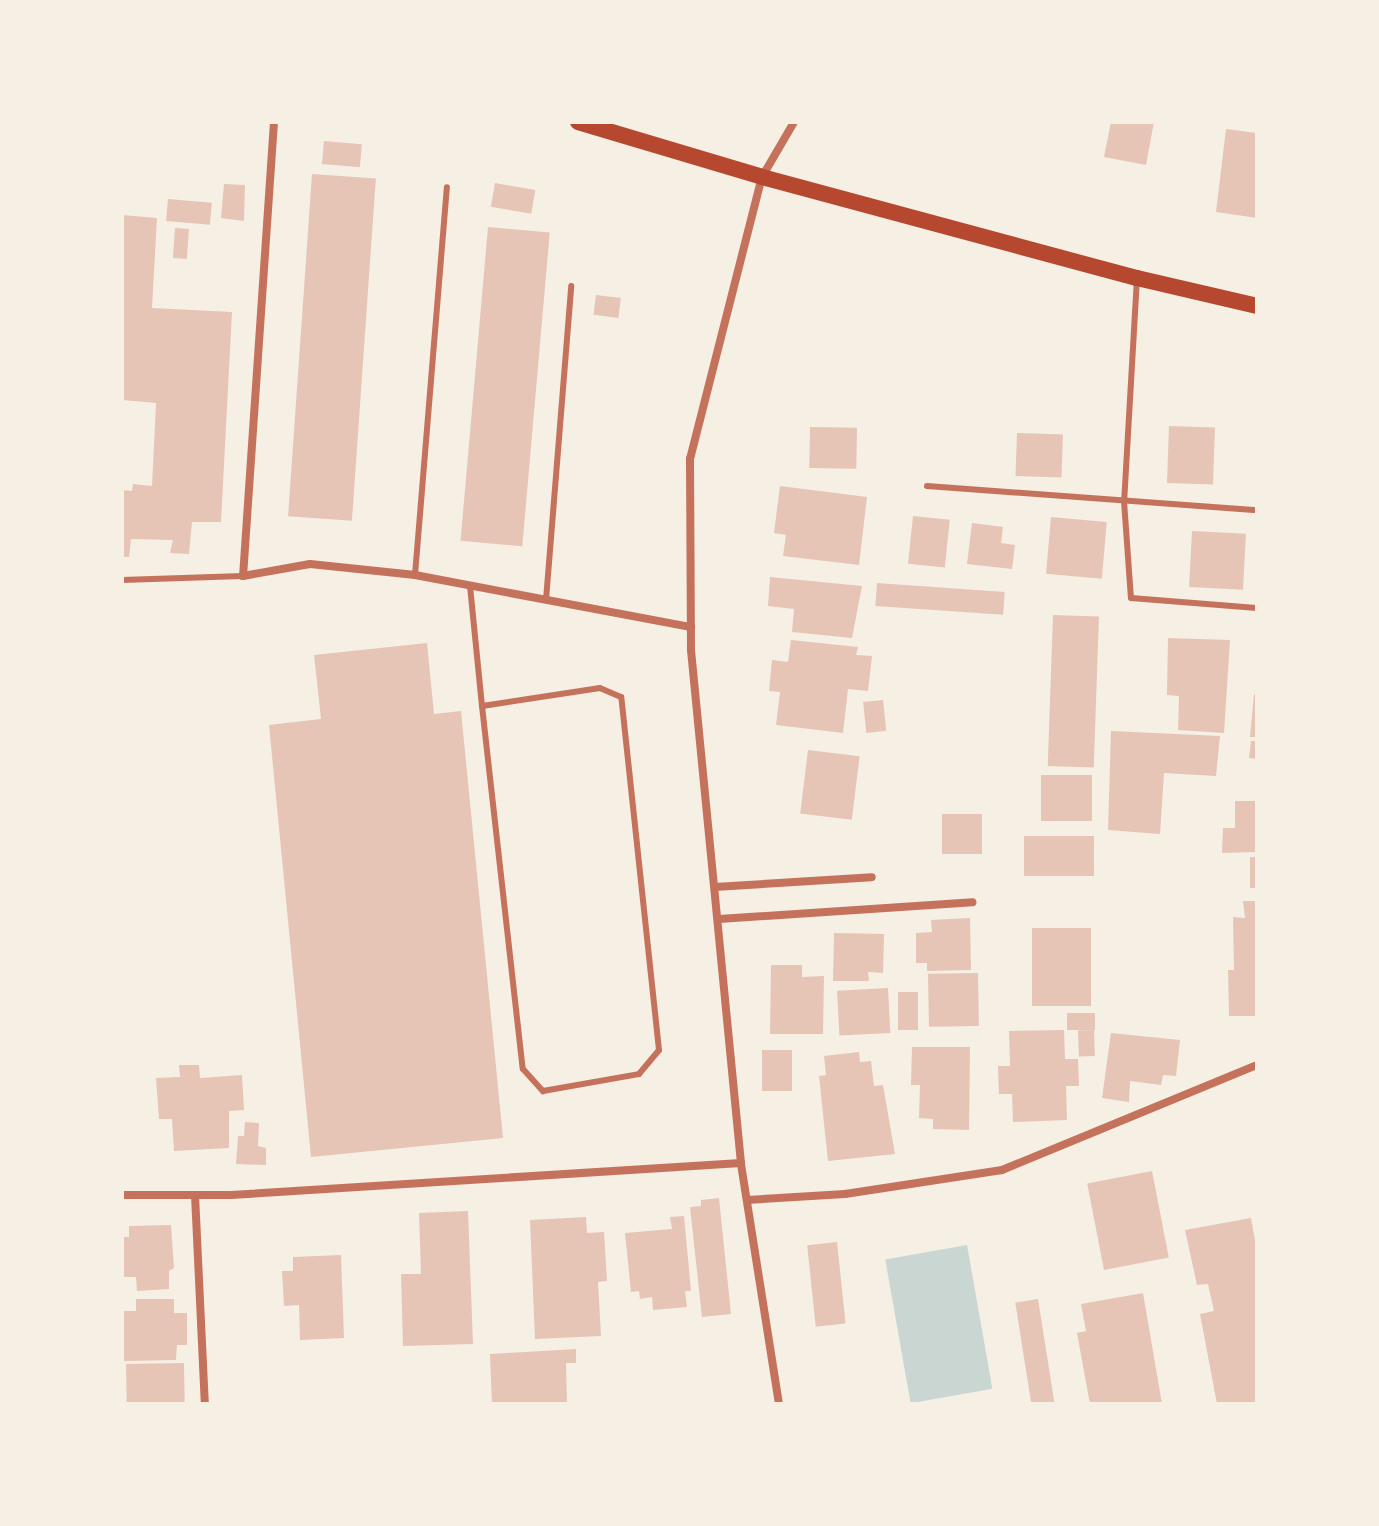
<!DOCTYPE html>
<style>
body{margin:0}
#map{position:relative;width:1379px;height:1526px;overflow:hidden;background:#f6efe4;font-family:"Libre Baskerville",serif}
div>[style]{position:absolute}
.water>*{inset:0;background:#c9d6d2;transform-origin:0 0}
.building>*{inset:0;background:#e6c5b7;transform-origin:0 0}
.service>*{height:6px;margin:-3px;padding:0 3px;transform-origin:3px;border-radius:3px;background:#c5725c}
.minor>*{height:8px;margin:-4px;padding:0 4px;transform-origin:4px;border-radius:4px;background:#c5725c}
.secondary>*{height:16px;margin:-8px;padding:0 8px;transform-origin:8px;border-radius:8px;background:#b5482f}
span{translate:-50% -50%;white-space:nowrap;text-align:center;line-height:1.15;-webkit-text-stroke:6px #f6efe4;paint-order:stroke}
.frame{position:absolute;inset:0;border:124px solid #f6efe4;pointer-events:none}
</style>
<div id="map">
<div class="water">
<div style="left:967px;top:1245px;width:146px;height:83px;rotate:80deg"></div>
</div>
<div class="building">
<div style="clip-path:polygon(1111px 122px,1154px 122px,1146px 165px,1104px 157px)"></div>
<div style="clip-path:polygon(1226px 129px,1257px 133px,1257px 218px,1216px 212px)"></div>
<div style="left:324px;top:141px;width:38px;height:23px;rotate:5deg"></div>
<div style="left:312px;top:174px;width:64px;height:343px;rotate:4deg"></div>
<div style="left:495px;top:183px;width:41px;height:24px;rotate:10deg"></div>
<div style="clip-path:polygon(224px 184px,245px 185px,244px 221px,221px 218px)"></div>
<div style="left:168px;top:199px;width:44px;height:22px;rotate:5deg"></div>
<div style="clip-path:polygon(122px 215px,157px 218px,152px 308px,232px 312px,221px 522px,192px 522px,189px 554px,170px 553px,173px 540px,131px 539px,129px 557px,122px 557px,122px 490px,132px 491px,133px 484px,152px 486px,156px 403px,122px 400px)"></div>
<div style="left:488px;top:227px;width:62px;height:315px;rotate:5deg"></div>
<div style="left:175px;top:228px;width:14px;height:30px;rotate:4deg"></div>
<div style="left:596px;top:295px;width:25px;height:20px;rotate:7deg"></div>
<div style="left:1169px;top:426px;width:46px;height:57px;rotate:2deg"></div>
<div style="left:810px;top:427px;width:47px;height:41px;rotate:1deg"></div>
<div style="left:1017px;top:433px;width:46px;height:43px;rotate:2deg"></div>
<div style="clip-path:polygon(780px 486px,867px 497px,859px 565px,783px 556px,786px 535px,774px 533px)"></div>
<div style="left:913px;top:516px;width:37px;height:48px;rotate:6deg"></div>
<div style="left:1051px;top:517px;width:56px;height:57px;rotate:5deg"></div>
<div style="clip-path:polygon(972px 523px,1003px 527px,1001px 543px,1015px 545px,1012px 569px,967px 564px)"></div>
<div style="left:1192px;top:531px;width:54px;height:56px;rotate:3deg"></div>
<div style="clip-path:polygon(770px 577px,862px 586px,852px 638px,792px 632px,794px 609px,768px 606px)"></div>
<div style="left:877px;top:583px;width:128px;height:23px;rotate:4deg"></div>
<div style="left:1053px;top:615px;width:46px;height:151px;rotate:2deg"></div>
<div style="clip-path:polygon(1168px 638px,1230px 640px,1224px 733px,1178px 730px,1179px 696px,1167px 695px)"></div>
<div style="clip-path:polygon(791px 640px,858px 647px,856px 655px,872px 656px,868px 691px,848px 689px,843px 733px,776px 725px,780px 692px,769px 691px,772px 660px,788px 662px)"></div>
<div style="clip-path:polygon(427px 643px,434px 714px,461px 711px,503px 1138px,311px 1157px,269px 725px,321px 719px,314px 655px)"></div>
<div style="clip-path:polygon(1254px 694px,1257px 694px,1257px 737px,1250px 737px)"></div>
<div style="left:883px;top:700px;width:31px;height:20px;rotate:84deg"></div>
<div style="clip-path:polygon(1111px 731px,1220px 736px,1216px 776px,1164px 773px,1160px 834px,1108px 830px)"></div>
<div style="clip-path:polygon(1251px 741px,1257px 741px,1257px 759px,1249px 758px)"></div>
<div style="left:808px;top:750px;width:52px;height:64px;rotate:7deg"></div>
<div style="left:1041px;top:775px;width:51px;height:46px"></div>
<div style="clip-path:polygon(1235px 801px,1257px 801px,1257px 852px,1222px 853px,1223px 828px,1235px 828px)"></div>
<div style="left:942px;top:814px;width:40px;height:40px"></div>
<div style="left:1094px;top:836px;width:40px;height:70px;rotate:90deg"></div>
<div style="left:1250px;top:857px;width:7px;height:31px"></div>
<div style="clip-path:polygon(1243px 901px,1257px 901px,1257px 1016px,1229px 1016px,1228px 970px,1234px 970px,1233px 917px,1245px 918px)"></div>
<div style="clip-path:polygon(970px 918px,971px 970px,927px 971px,927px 963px,916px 963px,916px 933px,932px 932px,931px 920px)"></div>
<div style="left:1032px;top:928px;width:59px;height:78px"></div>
<div style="clip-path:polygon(834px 933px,884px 934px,883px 973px,868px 972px,869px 981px,833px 981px)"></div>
<div style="clip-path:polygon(771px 965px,802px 965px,802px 977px,824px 976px,823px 1034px,770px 1034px)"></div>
<div style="left:978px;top:973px;width:53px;height:50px;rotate:89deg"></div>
<div style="left:888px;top:988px;width:45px;height:51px;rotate:87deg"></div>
<div style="left:898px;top:992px;width:20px;height:38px"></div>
<div style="left:1067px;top:1013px;width:28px;height:17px"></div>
<div style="clip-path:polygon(1064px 1030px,1065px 1059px,1078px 1059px,1079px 1086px,1066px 1086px,1067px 1120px,1013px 1122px,1012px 1094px,999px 1094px,998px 1066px,1010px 1066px,1009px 1031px)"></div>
<div style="left:1094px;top:1030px;width:26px;height:16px;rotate:88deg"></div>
<div style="clip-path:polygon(1111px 1033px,1180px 1040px,1176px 1076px,1163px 1075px,1161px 1085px,1130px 1081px,1129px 1102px,1102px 1098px)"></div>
<div style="clip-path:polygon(912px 1047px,970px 1047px,969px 1130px,933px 1129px,933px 1119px,919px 1118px,920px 1085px,911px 1085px)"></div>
<div style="left:762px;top:1050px;width:30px;height:41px"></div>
<div style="clip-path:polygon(859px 1052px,860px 1062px,871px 1061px,874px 1086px,883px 1085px,895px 1154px,828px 1161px,819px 1076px,826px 1075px,824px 1056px)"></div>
<div style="clip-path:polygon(179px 1065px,199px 1065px,200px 1078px,242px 1075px,244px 1110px,229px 1111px,229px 1148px,174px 1151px,172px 1119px,159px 1119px,156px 1078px,180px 1077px)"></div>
<div style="clip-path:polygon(245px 1122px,259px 1123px,258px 1146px,266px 1148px,266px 1165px,236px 1164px,238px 1136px,244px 1136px)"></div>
<div style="left:1152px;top:1171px;width:88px;height:66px;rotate:79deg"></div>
<div style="clip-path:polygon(719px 1198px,731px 1314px,702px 1317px,690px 1207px,701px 1206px,701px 1200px)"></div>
<div style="clip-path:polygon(468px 1211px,473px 1344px,403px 1346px,401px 1274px,421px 1274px,419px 1213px)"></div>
<div style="clip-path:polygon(684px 1216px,691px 1291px,685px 1291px,687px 1307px,653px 1310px,652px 1297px,640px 1299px,639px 1291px,631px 1292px,625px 1233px,672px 1229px,670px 1217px)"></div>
<div style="clip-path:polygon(586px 1217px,587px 1233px,604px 1232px,607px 1281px,598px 1282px,601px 1336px,535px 1339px,530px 1220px)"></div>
<div style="clip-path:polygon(1251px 1218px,1257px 1251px,1257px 1404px,1217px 1404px,1200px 1314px,1214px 1311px,1208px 1284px,1197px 1285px,1185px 1230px)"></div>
<div style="clip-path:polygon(171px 1225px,174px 1268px,169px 1271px,169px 1289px,137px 1291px,136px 1277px,122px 1277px,122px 1237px,129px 1237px,129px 1226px)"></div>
<div style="left:837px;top:1242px;width:82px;height:30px;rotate:84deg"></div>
<div style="clip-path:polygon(341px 1255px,344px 1338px,300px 1340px,299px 1305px,284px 1306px,282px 1271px,293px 1271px,293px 1257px)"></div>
<div style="clip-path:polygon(1143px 1293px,1162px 1404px,1090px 1404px,1077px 1333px,1086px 1331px,1081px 1304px)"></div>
<div style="clip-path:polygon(136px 1299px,174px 1299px,174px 1313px,187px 1313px,187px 1345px,177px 1345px,176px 1360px,124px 1361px,124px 1311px,136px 1311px)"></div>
<div style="left:1038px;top:1299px;width:106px;height:23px;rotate:81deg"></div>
<div style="clip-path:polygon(576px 1349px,576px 1363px,566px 1363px,567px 1404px,492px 1404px,490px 1354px)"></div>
<div style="left:184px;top:1363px;width:41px;height:58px;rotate:89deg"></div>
</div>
<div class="service">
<div style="left:1137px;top:278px;width:223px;rotate:93.3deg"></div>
<div style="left:1124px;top:501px;width:97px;rotate:85.9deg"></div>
<div style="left:1131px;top:598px;width:126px;rotate:4.5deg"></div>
<div style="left:927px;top:486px;width:331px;rotate:4.2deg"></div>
<div style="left:415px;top:575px;width:389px;rotate:-85.3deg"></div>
<div style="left:122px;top:580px;width:121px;rotate:-1.9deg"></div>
<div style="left:470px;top:586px;width:121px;rotate:84.3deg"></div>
<div style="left:482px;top:706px;width:365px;rotate:83.6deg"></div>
<div style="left:523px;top:1069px;width:30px;rotate:48deg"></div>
<div style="left:543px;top:1091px;width:97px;rotate:-10deg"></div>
<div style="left:639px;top:1074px;width:31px;rotate:-50deg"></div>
<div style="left:659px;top:1050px;width:355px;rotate:-96.1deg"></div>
<div style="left:621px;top:697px;width:23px;rotate:-157deg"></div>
<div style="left:600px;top:688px;width:119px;rotate:171.3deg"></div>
<div style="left:546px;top:600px;width:315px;rotate:-85.4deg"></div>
</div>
<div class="minor">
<div style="left:274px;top:122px;width:455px;rotate:93.9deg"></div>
<div style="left:243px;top:576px;width:68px;rotate:-10.2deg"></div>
<div style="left:310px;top:564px;width:106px;rotate:6deg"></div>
<div style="left:415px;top:575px;width:281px;rotate:10.7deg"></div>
<div style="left:715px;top:887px;width:157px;rotate:-3.6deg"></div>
<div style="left:719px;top:919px;width:254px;rotate:-3.8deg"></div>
<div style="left:122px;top:1195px;width:109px"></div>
<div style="left:231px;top:1195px;width:511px;rotate:-3.59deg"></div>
<div style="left:195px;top:1195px;width:209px;rotate:87.3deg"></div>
<div style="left:747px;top:1200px;width:98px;rotate:-3.5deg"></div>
<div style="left:845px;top:1194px;width:159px;rotate:-8.7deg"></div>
<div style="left:1002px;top:1170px;width:276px;rotate:-22.4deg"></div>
<div style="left:779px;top:1404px;width:244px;rotate:-99deg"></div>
<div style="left:741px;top:1163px;width:515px;rotate:-95.57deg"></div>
<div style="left:691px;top:650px;width:191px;rotate:-90.3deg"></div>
<div style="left:690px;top:459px;width:291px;rotate:-75.7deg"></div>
<div style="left:762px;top:177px;width:64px;rotate:-59.8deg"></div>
</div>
<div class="secondary">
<div style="left:578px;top:122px;width:192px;rotate:16.6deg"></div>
<div style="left:762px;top:177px;width:388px;rotate:15.1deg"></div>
<div style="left:1137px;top:278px;width:123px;rotate:13.1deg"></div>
</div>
<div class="frame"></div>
</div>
